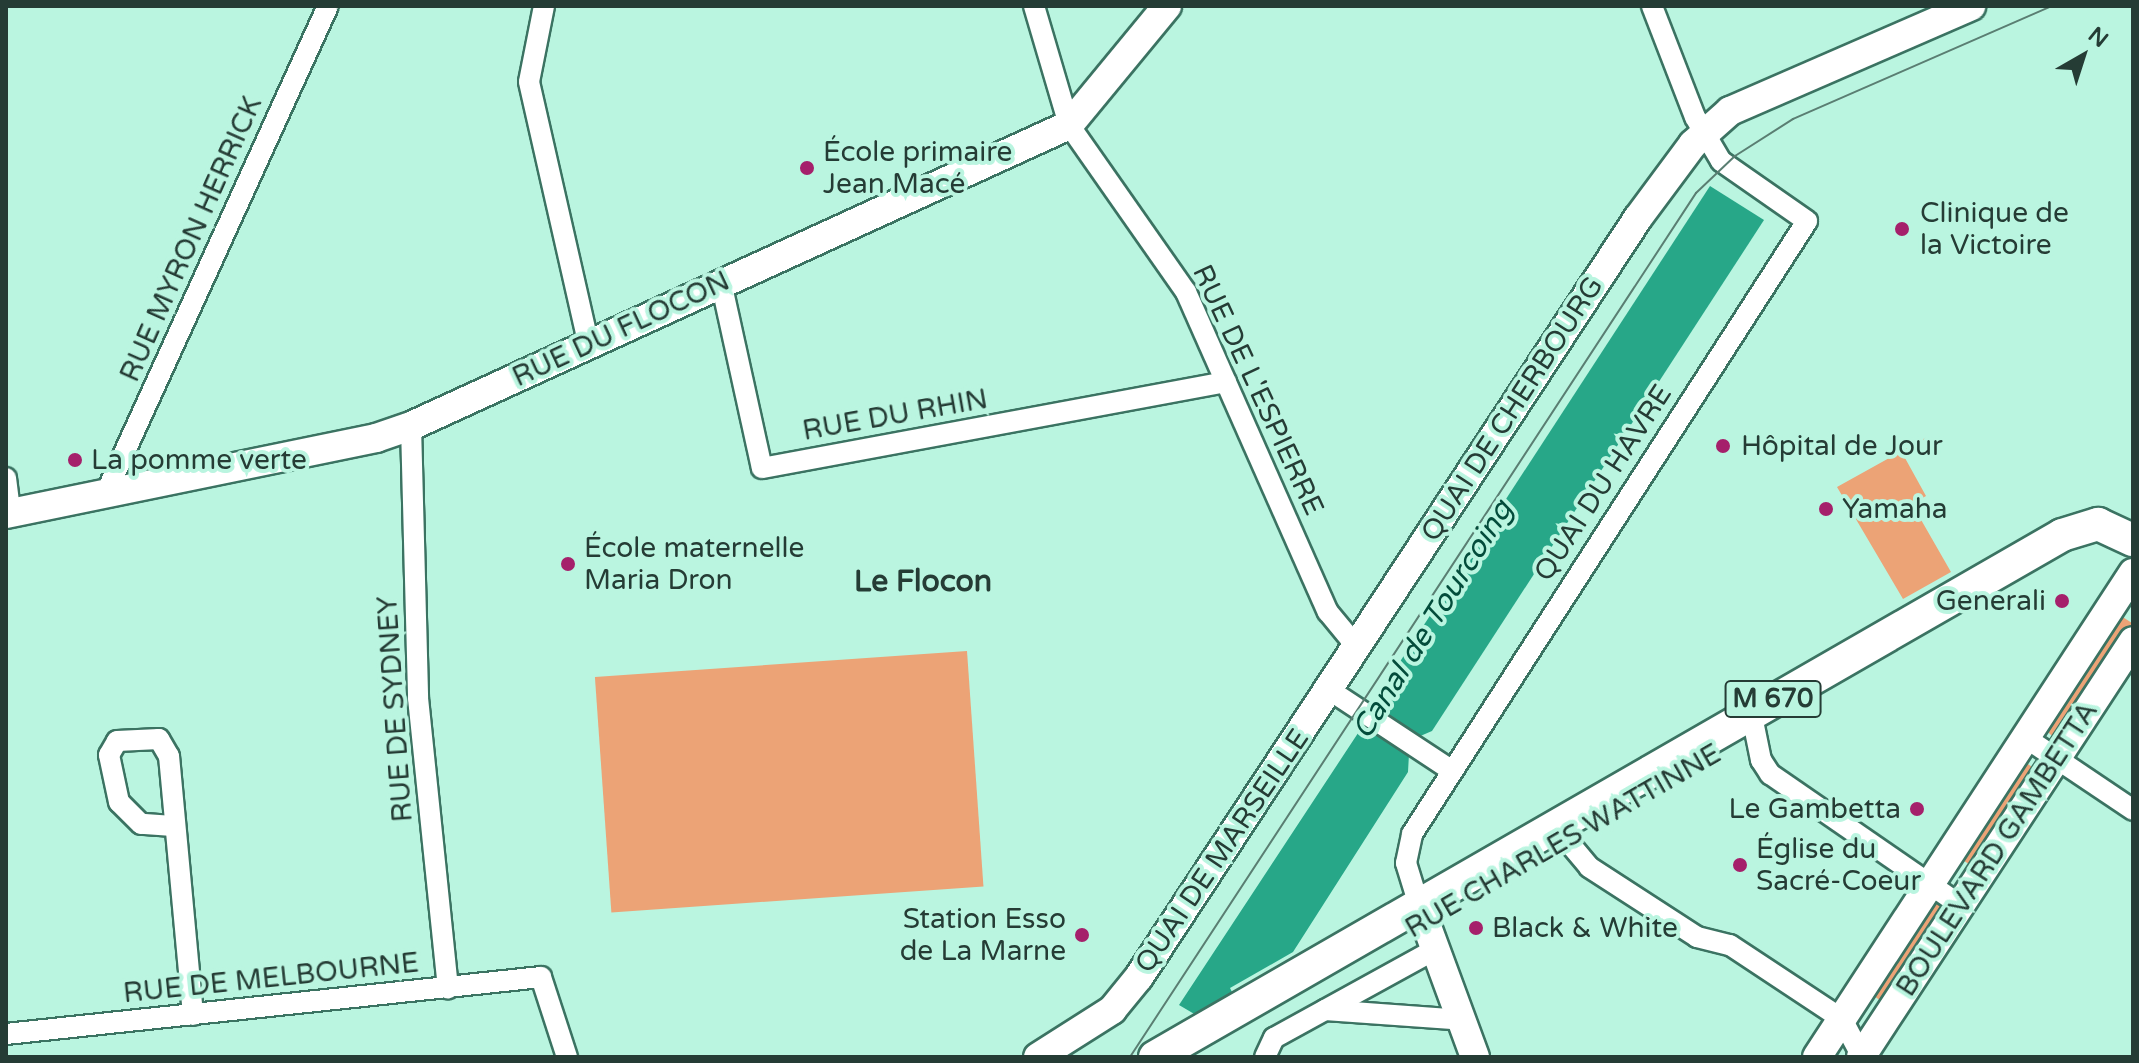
<!DOCTYPE html>
<meta charset="utf-8">
<style>
body{margin:0}
#map{position:relative;width:2139px;height:1063px;overflow:hidden;background:#baf5e0;font-family:"Varela Round",sans-serif}
div>[style]{position:absolute}
.green>*{inset:0;background:#eca376;transform-origin:0 0}
.water>*{inset:0;background:#27a788}
.roads{filter:drop-shadow(2px 0 #3b7362) drop-shadow(-2px 0 #3b7362) drop-shadow(0 2px #3b7362) drop-shadow(0 -2px #3b7362)}
.street>*{height:20px;margin:-10px;padding:0 10px;transform-origin:10px;border-radius:10px;background:#fff}
.secondary>*{height:28px;margin:-14px;padding:0 14px;transform-origin:14px;border-radius:14px;background:#fff}
.primary>*{height:32px;margin:-16px;padding:0 16px;transform-origin:16px;border-radius:16px;background:#fff}
.tram>*{height:2px;margin:-1px;padding:0 1px;transform-origin:1px;border-radius:1px;background:#5a7e72}
.dots>*{width:22px;height:22px;translate:-50% -50%;box-sizing:border-box;border:4px solid #baf5e0;border-radius:50%}
span{translate:-50% -50%;white-space:nowrap;text-align:center;line-height:1.15;-webkit-text-stroke:8px #baf5e0;paint-order:stroke}
.shield-label span{padding:2px 6px;background:#baf5e0;border:2px solid;border-radius:6px;-webkit-text-stroke-width:0}
.shield-label{font-size:26px;color:#253c35;font-weight:700}
.poi-label{font-size:28px;color:#253c35}
.left{translate:0 -50%;text-align:left}
.right{translate:-100% -50%;text-align:right}
.street-label{font-size:28px;color:#253c35}
.neighbourhood-label{font-size:30px;color:#253c35;font-weight:700}
.water-label{font-size:30px;color:#034c3b;font-style:italic}
.frame{position:absolute;inset:0;border:8px solid #253c35;pointer-events:none}
.north{position:absolute;left:2043px;top:16px;width:80px;height:80px;-webkit-text-stroke:6px #baf5e0;paint-order:stroke;rotate:39deg;font-size:22px;font-weight:700;line-height:32px;text-align:center;color:#253c35}
.north::after{content:'';display:block;margin:auto;width:28px;height:36px;background:#253c35;clip-path:polygon(50% 0,100% 100%,50% 72%,0 100%)}
</style>
<div id="map">
<div class="green">
<div style="clip-path:polygon(1927px 437px,1931px 443px,1905px 458px,1926px 496px,1912px 504px,1951px 572px,1903px 599px,1837px 487px)"></div>
<div style="clip-path:polygon(2118px 614px,2132px 623px,2058px 736px,2052px 736px,2045px 729px)"></div>
<div style="left:967px;top:651px;width:236px;height:373px;rotate:86deg"></div>
<div style="clip-path:polygon(2025px 762px,2035px 769px,1973px 867px,1960px 858px)"></div>
<div style="clip-path:polygon(1935px 900px,1944px 906px,1884px 1003px,1871px 994px)"></div>
</div>
<div class="water">
<div style="clip-path:polygon(1710px 186px,1764px 220px,1432px 731px,1418px 737px,1378px 710px,1375px 700px)"></div>
<div style="clip-path:polygon(1364px 724px,1409px 754px,1408px 772px,1293px 952px,1230px 988px,1235px 998px,1196px 1015px,1179px 1005px)"></div>
</div>
<div class="roads">
<div class="street">
<div style="left:544px;top:6px;width:77px;rotate:101.2deg"></div>
<div style="left:529px;top:82px;width:271px;rotate:77.2deg"></div>
<div style="left:1034px;top:6px;width:124px;rotate:73.6deg"></div>
<div style="left:1069px;top:125px;width:204px;rotate:55deg"></div>
<div style="left:1186px;top:292px;width:350px;rotate:66.1deg"></div>
<div style="left:1328px;top:612px;width:44px;rotate:50.5deg"></div>
<div style="left:721px;top:282px;width:190px;rotate:77.6deg"></div>
<div style="left:762px;top:468px;width:472px;rotate:-10.5deg"></div>
<div style="left:411px;top:426px;width:272px;rotate:88.5deg"></div>
<div style="left:418px;top:698px;width:292px;rotate:84.1deg"></div>
<div style="left:6px;top:478px;width:35px;rotate:83deg"></div>
<div style="left:105px;top:495px;width:537px;rotate:-65.49deg"></div>
<div style="left:1328px;top:689px;width:147px;rotate:33.4deg"></div>
<div style="left:1751px;top:711px;width:50px;rotate:78.5deg"></div>
<div style="left:1761px;top:760px;width:17px;rotate:57deg"></div>
<div style="left:1770px;top:774px;width:231px;rotate:34.6deg"></div>
<div style="left:2026px;top:738px;width:129px;rotate:33.9deg"></div>
<div style="left:173px;top:826px;width:32px;rotate:-176deg"></div>
<div style="left:141px;top:824px;width:31px;rotate:-135deg"></div>
<div style="left:119px;top:802px;width:48px;rotate:-102deg"></div>
<div style="left:109px;top:755px;width:16px;rotate:-60deg"></div>
<div style="left:117px;top:741px;width:42px;rotate:-2.7deg"></div>
<div style="left:159px;top:739px;width:20px;rotate:60deg"></div>
<div style="left:169px;top:756px;width:260px;rotate:84.7deg"></div>
<div style="left:1565px;top:838px;width:38px;rotate:50deg"></div>
<div style="left:1589px;top:867px;width:129px;rotate:32.9deg"></div>
<div style="left:1697px;top:937px;width:34px;rotate:14deg"></div>
<div style="left:1730px;top:945px;width:134px;rotate:33.5deg"></div>
<div style="left:1842px;top:1019px;width:43px;rotate:62.2deg"></div>
<div style="left:1418px;top:902px;width:41px;rotate:-107.1deg"></div>
<div style="left:1406px;top:863px;width:30px;rotate:-78deg"></div>
<div style="left:1412px;top:834px;width:729px;rotate:-57.2deg"></div>
<div style="left:1807px;top:221px;width:105px;rotate:-145.1deg"></div>
<div style="left:1721px;top:161px;width:51px;rotate:-120.6deg"></div>
<div style="left:1695px;top:117px;width:119px;rotate:-111.2deg"></div>
<div style="left:1325px;top:1010px;width:138px;rotate:4.1deg"></div>
<div style="left:6px;top:1034px;width:538px;rotate:-6.08deg"></div>
<div style="left:541px;top:977px;width:84px;rotate:72deg"></div>
<div style="left:1265px;top:1057px;width:21px;rotate:-65deg"></div>
<div style="left:1274px;top:1038px;width:185px;rotate:-28.8deg"></div>
</div>
<div class="secondary">
<div style="left:6px;top:514px;width:378px;rotate:-11.6deg"></div>
<div style="left:376px;top:438px;width:37px;rotate:-19deg"></div>
<div style="left:411px;top:426px;width:724px;rotate:-24.58deg"></div>
<div style="left:1069px;top:125px;width:154px;rotate:-50.5deg"></div>
<div style="left:1418px;top:902px;width:165px;rotate:69.8deg"></div>
<div style="left:1038px;top:1057px;width:88px;rotate:-32.4deg"></div>
<div style="left:1112px;top:1010px;width:43px;rotate:-50.7deg"></div>
<div style="left:1139px;top:977px;width:908px;rotate:-56.68deg"></div>
<div style="left:1638px;top:218px;width:92px;rotate:-53.4deg"></div>
<div style="left:1693px;top:144px;width:50px;rotate:-41.7deg"></div>
<div style="left:1730px;top:111px;width:263px;rotate:-23.5deg"></div>
<div style="left:1817px;top:1057px;width:578px;rotate:-56.86deg"></div>
<div style="left:1861px;top:1057px;width:497px;rotate:-56.8deg"></div>
</div>
<div class="primary">
<div style="left:1155px;top:1057px;width:1046px;rotate:-29.92deg"></div>
<div style="left:2062px;top:535px;width:38px;rotate:-17deg"></div>
<div style="left:2098px;top:524px;width:38px;rotate:25deg"></div>
</div>
</div>
<div class="tram">
<div style="left:1130px;top:1057px;width:1033px;rotate:-56.77deg"></div>
<div style="left:1696px;top:193px;width:54px;rotate:-43.5deg"></div>
<div style="left:1735px;top:156px;width:69px;rotate:-32.5deg"></div>
<div style="left:1793px;top:119px;width:283px;rotate:-23.6deg"></div>
</div>
<div class="dots">
<div style="left:807px;top:168px;background:#a5206b"></div>
<div style="left:1902px;top:229px;background:#a5206b"></div>
<div style="left:1723px;top:446px;background:#a5206b"></div>
<div style="left:75px;top:460px;background:#a5206b"></div>
<div style="left:1826px;top:509px;background:#a5206b"></div>
<div style="left:568px;top:564px;background:#a5206b"></div>
<div style="left:2062px;top:601px;background:#a5206b"></div>
<div style="left:1917px;top:809px;background:#a5206b"></div>
<div style="left:1740px;top:865px;background:#a5206b"></div>
<div style="left:1476px;top:928px;background:#a5206b"></div>
<div style="left:1082px;top:935px;background:#a5206b"></div>
</div>
<div class="shield-label">
<span style="left:1773px;top:699px">M 670</span>
</div>
<div class="poi-label">
<span class="left" style="left:823px;top:168px">École primaire<br>Jean Macé</span>
<span class="left" style="left:1920px;top:229px">Clinique de<br>la Victoire</span>
<span class="left" style="left:1741px;top:446px">Hôpital de Jour</span>
<span class="left" style="left:91px;top:460px">La pomme verte</span>
<span class="left" style="left:1842px;top:509px">Yamaha</span>
<span class="left" style="left:584px;top:564px">École maternelle<br>Maria Dron</span>
<span class="right" style="left:2046px;top:601px">Generali</span>
<span class="right" style="left:1901px;top:809px">Le Gambetta</span>
<span class="left" style="left:1756px;top:865px">Église du<br>Sacré-Coeur</span>
<span class="right" style="left:1066px;top:935px">Station Esso<br>de La Marne</span>
<span class="left" style="left:1492px;top:928px">Black &amp; White</span>
</div>
<div class="street-label">
<span style="left:191px;top:239px;rotate:-66deg">RUE MYRON HERRICK</span>
<span style="left:621px;top:329px;rotate:-25deg">RUE DU FLOCON</span>
<span style="left:1258px;top:390px;rotate:65deg">RUE DE L'ESPIERRE</span>
<span style="left:1512px;top:409px;rotate:-57deg">QUAI DE CHERBOURG</span>
<span style="left:895px;top:415px;rotate:-10deg">RUE DU RHIN</span>
<span style="left:1603px;top:483px;rotate:-57deg">QUAI DU HAVRE</span>
<span style="left:395px;top:709px;rotate:-94deg">RUE DE SYDNEY</span>
<span style="left:1563px;top:841px;rotate:-30deg">RUE CHARLES WATTINNE</span>
<span style="left:1997px;top:849px;rotate:-57deg">BOULEVARD GAMBETTA</span>
<span style="left:1222px;top:851px;rotate:-56deg">QUAI DE MARSEILLE</span>
<span style="left:271px;top:978px;rotate:-6deg">RUE DE MELBOURNE</span>
</div>
<div class="neighbourhood-label">
<span style="left:923px;top:582px">Le Flocon</span>
</div>
<div class="water-label">
<span style="left:1433px;top:620px;rotate:-58deg">Canal de Tourcoing</span>
</div>
<div class="frame"></div>
<div class="north">N</div>
</div>
